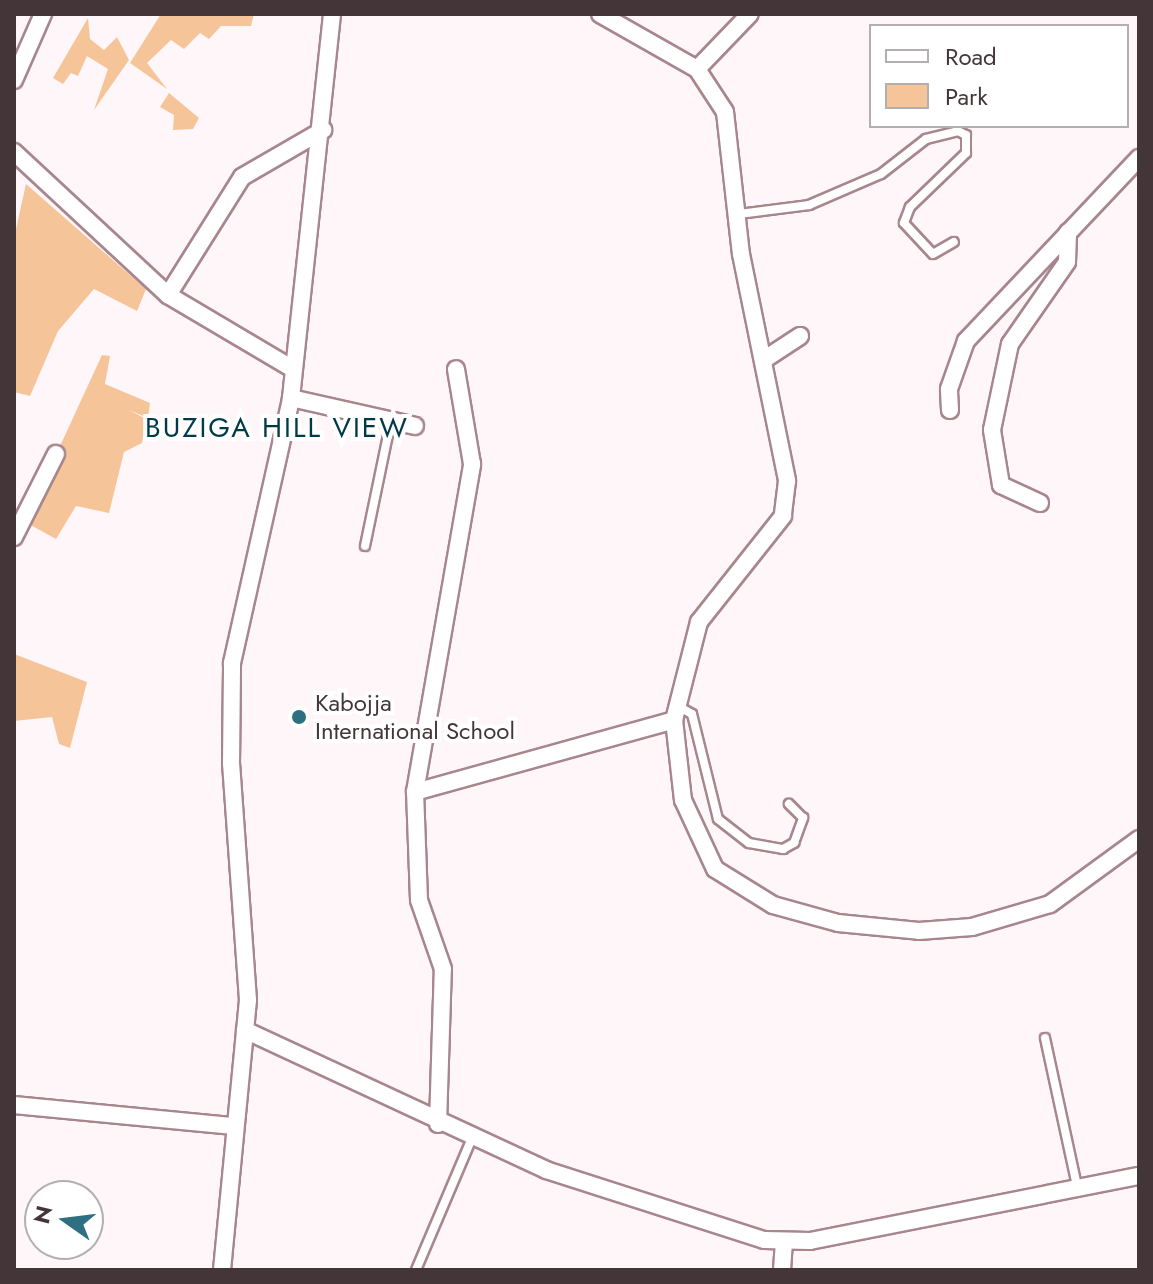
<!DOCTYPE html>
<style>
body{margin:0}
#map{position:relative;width:1153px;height:1284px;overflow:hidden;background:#fef6f8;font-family:Jost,sans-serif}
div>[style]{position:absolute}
.green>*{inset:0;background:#f6c499}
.roads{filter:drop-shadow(2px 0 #a7868d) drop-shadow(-2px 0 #a7868d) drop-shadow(0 2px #a7868d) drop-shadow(0 -2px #a7868d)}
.service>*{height:8px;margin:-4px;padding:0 4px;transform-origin:4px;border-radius:4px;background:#fff}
.minor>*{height:16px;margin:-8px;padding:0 8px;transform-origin:8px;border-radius:8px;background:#fff}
.dots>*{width:22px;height:22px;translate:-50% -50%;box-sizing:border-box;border:4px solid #fff;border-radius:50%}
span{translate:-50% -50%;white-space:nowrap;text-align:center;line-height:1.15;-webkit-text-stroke:8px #fff;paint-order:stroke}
.poi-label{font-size:24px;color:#433538}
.left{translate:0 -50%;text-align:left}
.quarter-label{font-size:28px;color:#003948;letter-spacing:2px}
.frame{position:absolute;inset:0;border:16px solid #433538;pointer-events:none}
.legend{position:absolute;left:869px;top:24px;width:260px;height:104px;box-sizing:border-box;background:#fff;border:2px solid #b4aeaf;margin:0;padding:10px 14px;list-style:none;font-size:24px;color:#433538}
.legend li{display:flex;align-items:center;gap:16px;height:40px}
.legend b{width:40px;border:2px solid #b4aeaf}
.north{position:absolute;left:24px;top:1180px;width:80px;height:80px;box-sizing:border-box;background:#fff;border:2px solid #b4aeaf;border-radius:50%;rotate:284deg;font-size:22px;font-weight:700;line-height:32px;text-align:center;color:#433538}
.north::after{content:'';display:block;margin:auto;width:28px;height:36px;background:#2e6f82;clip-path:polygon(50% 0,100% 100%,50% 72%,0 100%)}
</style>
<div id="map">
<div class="green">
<div style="clip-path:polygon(161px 14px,254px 14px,251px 26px,221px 26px,209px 39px,200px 33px,184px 49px,171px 40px,147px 63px,167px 89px,130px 63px)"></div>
<div style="clip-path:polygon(88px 18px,90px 39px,104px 50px,117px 37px,129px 60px,94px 110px,108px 69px,87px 56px,78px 76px,71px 73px,63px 84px,53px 78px)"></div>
<div style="clip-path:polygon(169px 93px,199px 118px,193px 129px,173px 130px,174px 115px,160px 107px)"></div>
<div style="clip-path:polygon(26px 184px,146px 289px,137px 311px,94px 289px,58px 331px,30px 396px,14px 392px,14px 238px)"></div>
<div style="clip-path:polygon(102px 355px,110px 356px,105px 384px,150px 403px,148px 418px,129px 410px,146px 419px,142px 443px,124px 452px,109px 513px,76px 506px,56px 539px,25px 522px)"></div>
<div style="clip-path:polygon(14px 654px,87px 682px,70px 748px,59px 744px,52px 717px,14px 721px)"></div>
</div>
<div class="roads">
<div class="service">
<div style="left:739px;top:214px;width:71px;rotate:-7.3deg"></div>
<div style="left:809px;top:205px;width:78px;rotate:-23.3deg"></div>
<div style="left:881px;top:174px;width:57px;rotate:-37.9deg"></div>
<div style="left:926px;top:139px;width:33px;rotate:-14deg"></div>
<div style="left:958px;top:131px;width:9px;rotate:27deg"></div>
<div style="left:966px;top:135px;width:18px;rotate:90deg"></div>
<div style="left:966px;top:153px;width:78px;rotate:136deg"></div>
<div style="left:910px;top:207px;width:17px;rotate:111deg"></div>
<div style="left:904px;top:223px;width:42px;rotate:46.9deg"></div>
<div style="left:933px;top:254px;width:24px;rotate:-30deg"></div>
<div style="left:365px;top:546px;width:128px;rotate:-78.3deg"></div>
<div style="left:678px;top:706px;width:16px;rotate:30deg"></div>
<div style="left:692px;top:714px;width:108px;rotate:76.1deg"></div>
<div style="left:718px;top:819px;width:39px;rotate:38deg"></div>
<div style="left:749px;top:843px;width:35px;rotate:10deg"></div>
<div style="left:783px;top:849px;width:13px;rotate:-29deg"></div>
<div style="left:794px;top:843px;width:27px;rotate:-70deg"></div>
<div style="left:803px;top:818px;width:20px;rotate:-135deg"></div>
<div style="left:1045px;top:1038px;width:157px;rotate:77.8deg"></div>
<div style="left:416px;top:1270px;width:143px;rotate:-67deg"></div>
</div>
<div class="minor">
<div style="left:600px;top:14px;width:112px;rotate:29.6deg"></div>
<div style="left:697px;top:69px;width:51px;rotate:56.9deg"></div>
<div style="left:725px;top:112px;width:143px;rotate:83.6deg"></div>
<div style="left:741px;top:254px;width:232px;rotate:78.5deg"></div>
<div style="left:787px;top:481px;width:35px;rotate:97deg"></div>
<div style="left:783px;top:516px;width:135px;rotate:128.4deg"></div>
<div style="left:699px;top:622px;width:101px;rotate:104.3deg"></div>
<div style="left:674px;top:720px;width:81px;rotate:83.6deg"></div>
<div style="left:683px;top:800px;width:76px;rotate:65.1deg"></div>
<div style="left:715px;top:869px;width:68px;rotate:31.8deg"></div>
<div style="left:773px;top:905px;width:67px;rotate:15.5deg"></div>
<div style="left:838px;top:923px;width:81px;rotate:5.6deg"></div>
<div style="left:919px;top:931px;width:53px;rotate:-4.3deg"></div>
<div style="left:972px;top:927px;width:81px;rotate:-16.4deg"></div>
<div style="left:1050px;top:904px;width:110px;rotate:-36.1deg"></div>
<div style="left:697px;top:69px;width:76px;rotate:-46.1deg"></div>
<div style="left:14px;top:80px;width:72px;rotate:-66.3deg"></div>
<div style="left:14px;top:152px;width:210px;rotate:42.9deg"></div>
<div style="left:168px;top:295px;width:145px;rotate:30.6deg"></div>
<div style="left:168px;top:295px;width:139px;rotate:-57.9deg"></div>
<div style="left:242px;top:177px;width:94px;rotate:-30.1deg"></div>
<div style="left:765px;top:359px;width:42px;rotate:-33.3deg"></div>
<div style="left:291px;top:398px;width:127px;rotate:12.7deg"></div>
<div style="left:950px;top:410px;width:21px;rotate:-93deg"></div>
<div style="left:949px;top:389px;width:51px;rotate:-70.5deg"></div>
<div style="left:966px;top:341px;width:252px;rotate:-46.6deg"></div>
<div style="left:1040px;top:503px;width:43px;rotate:-155.2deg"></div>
<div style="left:1001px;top:485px;width:56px;rotate:-99.3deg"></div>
<div style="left:992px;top:430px;width:88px;rotate:-78.2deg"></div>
<div style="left:1010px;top:344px;width:100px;rotate:-55.2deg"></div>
<div style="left:1067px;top:262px;width:30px;rotate:-88deg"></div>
<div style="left:14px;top:537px;width:93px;rotate:-63.2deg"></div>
<div style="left:415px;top:792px;width:269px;rotate:-15.5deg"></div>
<div style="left:245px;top:1030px;width:332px;rotate:24.9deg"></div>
<div style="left:546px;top:1170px;width:229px;rotate:17.8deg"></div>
<div style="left:764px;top:1240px;width:46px;rotate:1.2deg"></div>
<div style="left:810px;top:1241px;width:335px;rotate:-11.2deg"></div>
<div style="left:14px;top:1105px;width:218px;rotate:5.5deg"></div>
<div style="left:438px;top:1124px;width:155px;rotate:-88.2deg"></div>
<div style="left:443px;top:969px;width:73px;rotate:-109.2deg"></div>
<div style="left:419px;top:900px;width:108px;rotate:-92.1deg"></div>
<div style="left:415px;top:792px;width:333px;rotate:-80.1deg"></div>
<div style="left:472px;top:464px;width:96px;rotate:-99.6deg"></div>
<div style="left:222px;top:1270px;width:271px;rotate:-84.5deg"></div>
<div style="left:248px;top:1000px;width:237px;rotate:-94.1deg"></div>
<div style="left:231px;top:764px;width:101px;rotate:-89.4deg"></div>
<div style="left:232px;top:663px;width:271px;rotate:-77.4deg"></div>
<div style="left:291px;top:398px;width:386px;rotate:-83.9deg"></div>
<div style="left:782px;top:1270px;width:28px;rotate:-86deg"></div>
</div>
</div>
<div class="dots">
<div style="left:299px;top:717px;background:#2e6f82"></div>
</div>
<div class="poi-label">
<span class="left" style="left:315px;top:717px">Kabojja<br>International School</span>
</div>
<div class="quarter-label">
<span style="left:277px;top:428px">BUZIGA HILL VIEW</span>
</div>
<div class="frame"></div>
<ul class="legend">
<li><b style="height:10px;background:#fff"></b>Road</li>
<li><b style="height:22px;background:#f6c499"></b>Park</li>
</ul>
<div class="north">N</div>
</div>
